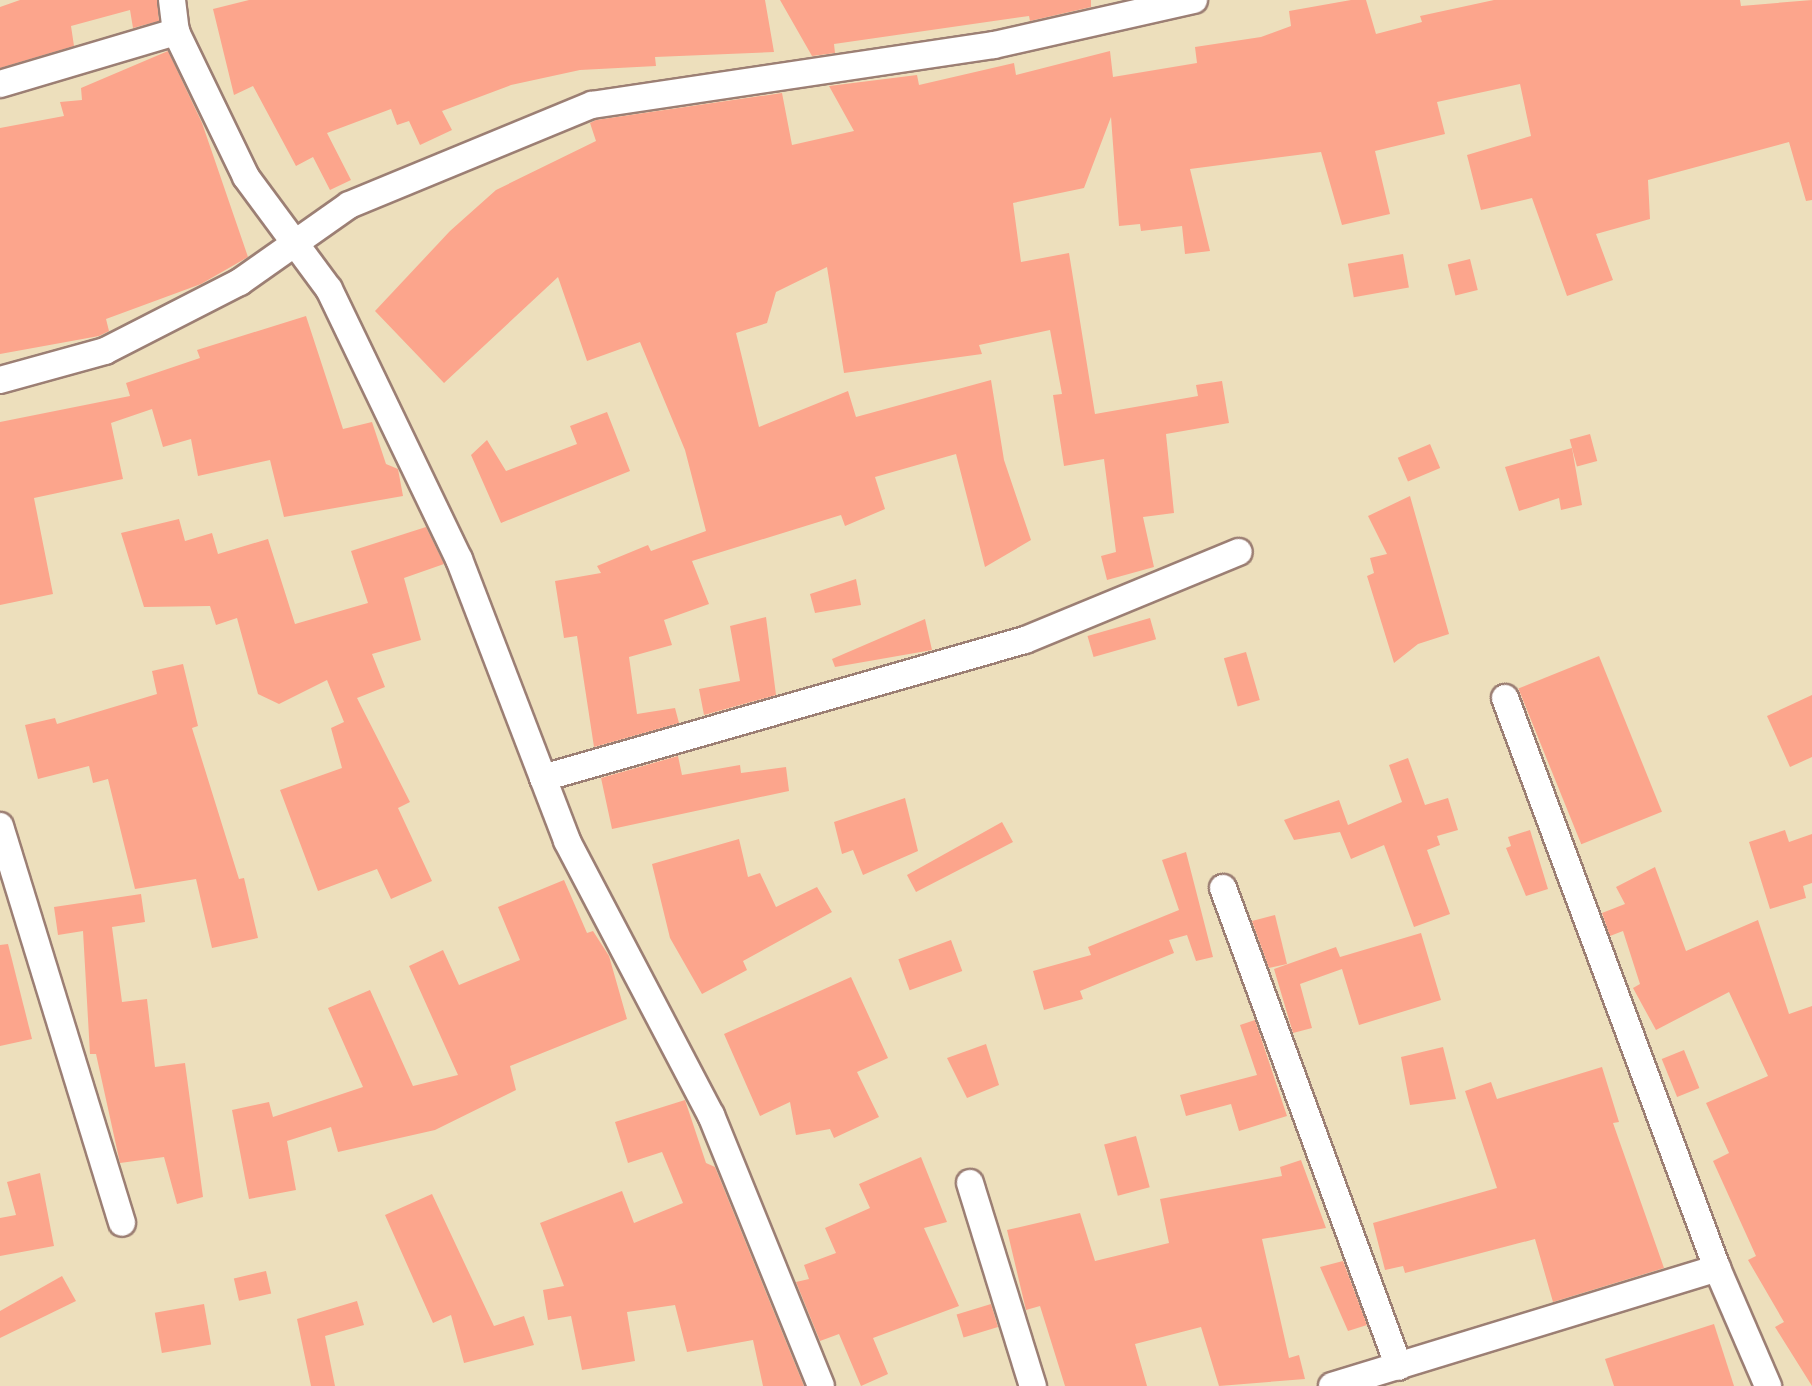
<!DOCTYPE html>
<style>
body{margin:0}
#map{position:relative;width:1812px;height:1386px;overflow:hidden;background:#eddfbc;font-family:"Comic Neue",sans-serif}
div>[style]{position:absolute}
.building>*{inset:0;background:#fca58c;transform-origin:0 0}
.roads{filter:drop-shadow(2px 0 #9c7f74) drop-shadow(-2px 0 #9c7f74) drop-shadow(0 2px #9c7f74) drop-shadow(0 -2px #9c7f74)}
.minor>*{height:26px;margin:-13px;padding:0 13px;transform-origin:13px;border-radius:13px;background:#fff}
span{translate:-50% -50%;white-space:nowrap;text-align:center;line-height:1.15;-webkit-text-stroke:5px #fbf7ec;paint-order:stroke}
</style>
<div id="map">
<div class="building">
<div style="clip-path:polygon(20px 0,157px 0,159px 21px,133px 28px,130px 10px,71px 26px,74px 46px,0 68px,0 7px)"></div>
<div style="clip-path:polygon(249px 0,765px 0,774px 52px,655px 57px,656px 66px,580px 70px,511px 85px,442px 111px,452px 130px,420px 145px,409px 121px,397px 125px,391px 109px,327px 133px,351px 180px,330px 190px,313px 157px,296px 166px,253px 86px,234px 95px,213px 9px)"></div>
<div style="clip-path:polygon(780px 0,1091px 0,1091px 7px,1030px 21px,1029px 16px,834px 44px,835px 53px,812px 56px)"></div>
<div style="clip-path:polygon(1351px 0,1366px 0,1376px 34px,1422px 22px,1420px 16px,1494px 0,1740px 0,1741px 6px,1812px 0,1812px 200px,1806px 201px,1789px 142px,1648px 180px,1650px 219px,1596px 234px,1613px 280px,1567px 296px,1532px 198px,1481px 210px,1467px 155px,1531px 136px,1520px 84px,1437px 102px,1445px 134px,1375px 151px,1390px 214px,1342px 225px,1321px 152px,1190px 169px,1210px 251px,1185px 254px,1182px 226px,1141px 231px,1140px 224px,1119px 226px,1111px 117px,1084px 188px,1013px 203px,1021px 262px,1069px 253px,1095px 414px,1198px 396px,1196px 385px,1222px 381px,1229px 423px,1166px 434px,1174px 513px,1143px 517px,1154px 567px,1107px 580px,1101px 556px,1116px 552px,1104px 459px,1064px 466px,1053px 395px,1062px 394px,1050px 330px,979px 345px,982px 354px,844px 373px,827px 267px,776px 292px,767px 323px,736px 333px,759px 427px,848px 391px,856px 417px,991px 380px,1004px 460px,1031px 540px,985px 567px,956px 454px,875px 477px,885px 509px,845px 526px,841px 515px,692px 561px,709px 604px,664px 620px,672px 645px,629px 657px,637px 714px,675px 708px,679px 723px,594px 747px,577px 636px,564px 638px,555px 581px,601px 573px,597px 566px,648px 545px,651px 551px,706px 531px,685px 450px,640px 342px,587px 361px,558px 277px,444px 383px,375px 311px,450px 231px,496px 190px,596px 141px,590px 123px,596px 120px,782px 93px,792px 145px,854px 131px,829px 86px,917px 75px,919px 85px,1014px 63px,1016px 75px,1110px 51px,1113px 77px,1197px 63px,1195px 47px,1261px 37px,1291px 26px,1289px 11px)"></div>
<div style="clip-path:polygon(168px 51px,202px 123px,248px 257px,201px 284px,106px 319px,109px 331px,99px 336px,0 354px,0 128px,64px 116px,60px 102px,82px 100px,81px 88px)"></div>
<div style="left:1403px;top:254px;width:34px;height:56px;rotate:80deg"></div>
<div style="left:1470px;top:259px;width:32px;height:23px;rotate:76deg"></div>
<div style="clip-path:polygon(306px 316px,343px 429px,372px 422px,386px 464px,398px 469px,403px 496px,284px 517px,270px 460px,198px 476px,191px 439px,163px 447px,152px 409px,111px 423px,123px 479px,34px 498px,53px 594px,0 605px,0 422px,130px 396px,126px 383px,200px 358px,197px 350px)"></div>
<div style="clip-path:polygon(607px 412px,630px 471px,501px 523px,471px 455px,487px 440px,506px 471px,577px 444px,570px 426px)"></div>
<div style="left:1590px;top:434px;width:28px;height:21px;rotate:75deg"></div>
<div style="left:1430px;top:444px;width:26px;height:35px;rotate:67deg"></div>
<div style="clip-path:polygon(1572px 448px,1582px 505px,1561px 510px,1559px 498px,1519px 511px,1505px 467px)"></div>
<div style="clip-path:polygon(1410px 496px,1449px 634px,1418px 644px,1394px 663px,1367px 576px,1374px 573px,1370px 558px,1387px 554px,1368px 516px)"></div>
<div style="clip-path:polygon(179px 519px,185px 541px,212px 533px,218px 554px,268px 539px,295px 624px,368px 603px,351px 551px,426px 527px,444px 564px,404px 578px,421px 640px,372px 654px,385px 687px,357px 698px,410px 802px,398px 808px,432px 881px,391px 899px,377px 869px,318px 891px,280px 790px,342px 768px,331px 728px,344px 722px,327px 680px,279px 704px,258px 694px,237px 618px,216px 625px,210px 606px,144px 607px,121px 533px)"></div>
<div style="clip-path:polygon(856px 579px,861px 605px,815px 613px,810px 594px)"></div>
<div style="clip-path:polygon(766px 617px,776px 695px,704px 715px,699px 689px,740px 681px,730px 626px)"></div>
<div style="left:1150px;top:618px;width:22px;height:65px;rotate:74deg"></div>
<div style="clip-path:polygon(925px 619px,932px 650px,835px 667px,832px 659px)"></div>
<div style="left:1246px;top:652px;width:50px;height:23px;rotate:74deg"></div>
<div style="left:1599px;top:656px;width:168px;height:87px;rotate:68deg"></div>
<div style="clip-path:polygon(183px 664px,198px 726px,192px 728px,239px 879px,244px 878px,258px 938px,212px 948px,196px 879px,135px 889px,108px 779px,93px 783px,89px 766px,38px 779px,25px 725px,55px 718px,57px 724px,157px 694px,152px 671px)"></div>
<div style="clip-path:polygon(1812px 695px,1812px 757px,1790px 767px,1767px 716px)"></div>
<div style="clip-path:polygon(678px 756px,682px 775px,740px 765px,741px 773px,786px 767px,789px 791px,612px 829px,601px 778px)"></div>
<div style="clip-path:polygon(1408px 758px,1425px 805px,1448px 798px,1458px 830px,1437px 836px,1440px 845px,1427px 850px,1450px 914px,1414px 927px,1384px 845px,1351px 859px,1340px 832px,1294px 840px,1284px 820px,1339px 800px,1348px 825px,1402px 802px,1389px 765px)"></div>
<div style="clip-path:polygon(905px 798px,918px 851px,863px 875px,853px 850px,842px 854px,834px 822px)"></div>
<div style="clip-path:polygon(1002px 822px,1013px 842px,916px 892px,907px 875px)"></div>
<div style="clip-path:polygon(1530px 830px,1548px 889px,1526px 896px,1506px 848px,1511px 846px,1508px 837px)"></div>
<div style="clip-path:polygon(1785px 830px,1789px 842px,1812px 834px,1812px 883px,1803px 886px,1806px 898px,1770px 909px,1749px 842px)"></div>
<div style="clip-path:polygon(739px 839px,748px 877px,760px 873px,776px 907px,817px 887px,832px 912px,743px 961px,747px 970px,702px 994px,670px 938px,652px 864px)"></div>
<div style="clip-path:polygon(1186px 852px,1213px 957px,1196px 961px,1187px 935px,1169px 940px,1174px 953px,1080px 991px,1083px 999px,1044px 1010px,1033px 971px,1091px 955px,1088px 947px,1179px 910px,1162px 860px)"></div>
<div style="clip-path:polygon(1655px 867px,1686px 951px,1758px 920px,1789px 1014px,1812px 1006px,1812px 1386px,1775px 1327px,1784px 1322px,1748px 1260px,1756px 1256px,1713px 1161px,1729px 1153px,1706px 1103px,1768px 1076px,1729px 992px,1656px 1030px,1633px 988px,1640px 984px,1623px 931px,1610px 936px,1602px 913px,1625px 904px,1616px 887px)"></div>
<div style="clip-path:polygon(564px 880px,587px 933px,593px 931px,609px 956px,627px 1019px,510px 1066px,516px 1090px,435px 1130px,338px 1152px,331px 1127px,287px 1141px,296px 1190px,249px 1199px,232px 1110px,269px 1102px,273px 1117px,363px 1087px,328px 1008px,370px 990px,413px 1086px,458px 1075px,409px 966px,443px 950px,459px 985px,520px 960px,498px 907px)"></div>
<div style="clip-path:polygon(141px 894px,145px 922px,112px 927px,122px 1002px,147px 999px,155px 1067px,185px 1063px,203px 1197px,177px 1204px,164px 1157px,120px 1163px,96px 1054px,90px 1054px,83px 931px,58px 935px,54px 907px)"></div>
<div style="clip-path:polygon(1275px 915px,1287px 964px,1269px 968px,1252px 921px)"></div>
<div style="clip-path:polygon(1421px 933px,1441px 1000px,1359px 1025px,1342px 969px,1300px 984px,1312px 1028px,1293px 1033px,1274px 969px,1336px 947px,1340px 957px)"></div>
<div style="left:951px;top:940px;width:33px;height:56px;rotate:70deg"></div>
<div style="clip-path:polygon(8px 944px,32px 1039px,0 1046px,0 945px)"></div>
<div style="clip-path:polygon(851px 977px,888px 1058px,857px 1072px,879px 1117px,834px 1138px,830px 1129px,796px 1135px,790px 1102px,760px 1116px,724px 1034px)"></div>
<div style="clip-path:polygon(1255px 1020px,1287px 1116px,1239px 1131px,1231px 1104px,1186px 1116px,1180px 1095px,1257px 1075px,1240px 1025px)"></div>
<div style="clip-path:polygon(986px 1044px,999px 1085px,967px 1098px,947px 1058px)"></div>
<div style="clip-path:polygon(1443px 1047px,1456px 1099px,1410px 1105px,1401px 1057px)"></div>
<div style="left:1684px;top:1050px;width:41px;height:24px;rotate:68deg"></div>
<div style="clip-path:polygon(1602px 1067px,1619px 1122px,1613px 1123px,1664px 1268px,1553px 1302px,1535px 1239px,1405px 1273px,1403px 1266px,1385px 1270px,1373px 1223px,1497px 1188px,1465px 1091px,1491px 1082px,1497px 1099px)"></div>
<div style="clip-path:polygon(685px 1100px,706px 1163px,715px 1167px,804px 1386px,763px 1386px,753px 1340px,687px 1352px,675px 1305px,627px 1312px,635px 1361px,582px 1370px,571px 1316px,548px 1320px,543px 1290px,564px 1286px,540px 1223px,622px 1191px,634px 1223px,683px 1203px,662px 1152px,628px 1163px,615px 1122px)"></div>
<div style="left:1136px;top:1136px;width:53px;height:33px;rotate:75deg"></div>
<div style="clip-path:polygon(921px 1157px,947px 1222px,924px 1228px,959px 1306px,873px 1338px,888px 1374px,861px 1386px,839px 1334px,820px 1341px,796px 1282px,809px 1279px,804px 1265px,836px 1253px,825px 1228px,870px 1208px,859px 1184px)"></div>
<div style="clip-path:polygon(1301px 1160px,1326px 1228px,1262px 1239px,1289px 1358px,1299px 1355px,1305px 1379px,1219px 1386px,1201px 1327px,1135px 1344px,1147px 1386px,1065px 1386px,1040px 1306px,1026px 1310px,1007px 1230px,1080px 1213px,1095px 1261px,1169px 1243px,1160px 1199px,1282px 1176px,1280px 1167px)"></div>
<div style="clip-path:polygon(40px 1173px,54px 1246px,0 1256px,0 1218px,16px 1215px,7px 1182px)"></div>
<div style="clip-path:polygon(432px 1194px,494px 1326px,524px 1316px,534px 1345px,464px 1363px,451px 1315px,433px 1323px,385px 1215px)"></div>
<div style="clip-path:polygon(1343px 1261px,1367px 1325px,1348px 1331px,1320px 1267px)"></div>
<div style="left:266px;top:1271px;width:23px;height:33px;rotate:77deg"></div>
<div style="clip-path:polygon(62px 1276px,76px 1301px,0 1338px,0 1311px)"></div>
<div style="clip-path:polygon(357px 1301px,364px 1325px,325px 1336px,335px 1386px,311px 1386px,297px 1319px)"></div>
<div style="left:204px;top:1304px;width:41px;height:50px;rotate:80deg"></div>
<div style="left:991px;top:1304px;width:24px;height:36px;rotate:73deg"></div>
<div style="clip-path:polygon(1714px 1324px,1734px 1386px,1614px 1386px,1605px 1359px)"></div>
</div>
<div class="roads">
<div class="minor">
<div style="left:172px;top:0;width:32px;rotate:83deg"></div>
<div style="left:176px;top:32px;width:161px;rotate:64.2deg"></div>
<div style="left:246px;top:177px;width:139px;rotate:53.5deg"></div>
<div style="left:329px;top:289px;width:300px;rotate:64.3deg"></div>
<div style="left:459px;top:559px;width:302px;rotate:69deg"></div>
<div style="left:567px;top:841px;width:310px;rotate:62.3deg"></div>
<div style="left:711px;top:1115px;width:292px;rotate:67.9deg"></div>
<div style="left:0;top:84px;width:184px;rotate:-16.5deg"></div>
<div style="left:0;top:380px;width:109px;rotate:-15.4deg"></div>
<div style="left:105px;top:351px;width:152px;rotate:-27.1deg"></div>
<div style="left:240px;top:282px;width:133px;rotate:-35.2deg"></div>
<div style="left:349px;top:205px;width:263px;rotate:-22.4deg"></div>
<div style="left:592px;top:105px;width:406px;rotate:-8.5deg"></div>
<div style="left:994px;top:45px;width:205px;rotate:-12.7deg"></div>
<div style="left:1505px;top:698px;width:608px;rotate:69.6deg"></div>
<div style="left:1717px;top:1268px;width:129px;rotate:66.6deg"></div>
<div style="left:543px;top:778px;width:501px;rotate:-15.98deg"></div>
<div style="left:1025px;top:640px;width:231px;rotate:-22.4deg"></div>
<div style="left:0;top:826px;width:415px;rotate:72.9deg"></div>
<div style="left:1223px;top:888px;width:510px;rotate:69.83deg"></div>
<div style="left:970px;top:1183px;width:213px;rotate:72.8deg"></div>
<div style="left:1332px;top:1386px;width:403px;rotate:-17deg"></div>
</div>
</div>
</div>
